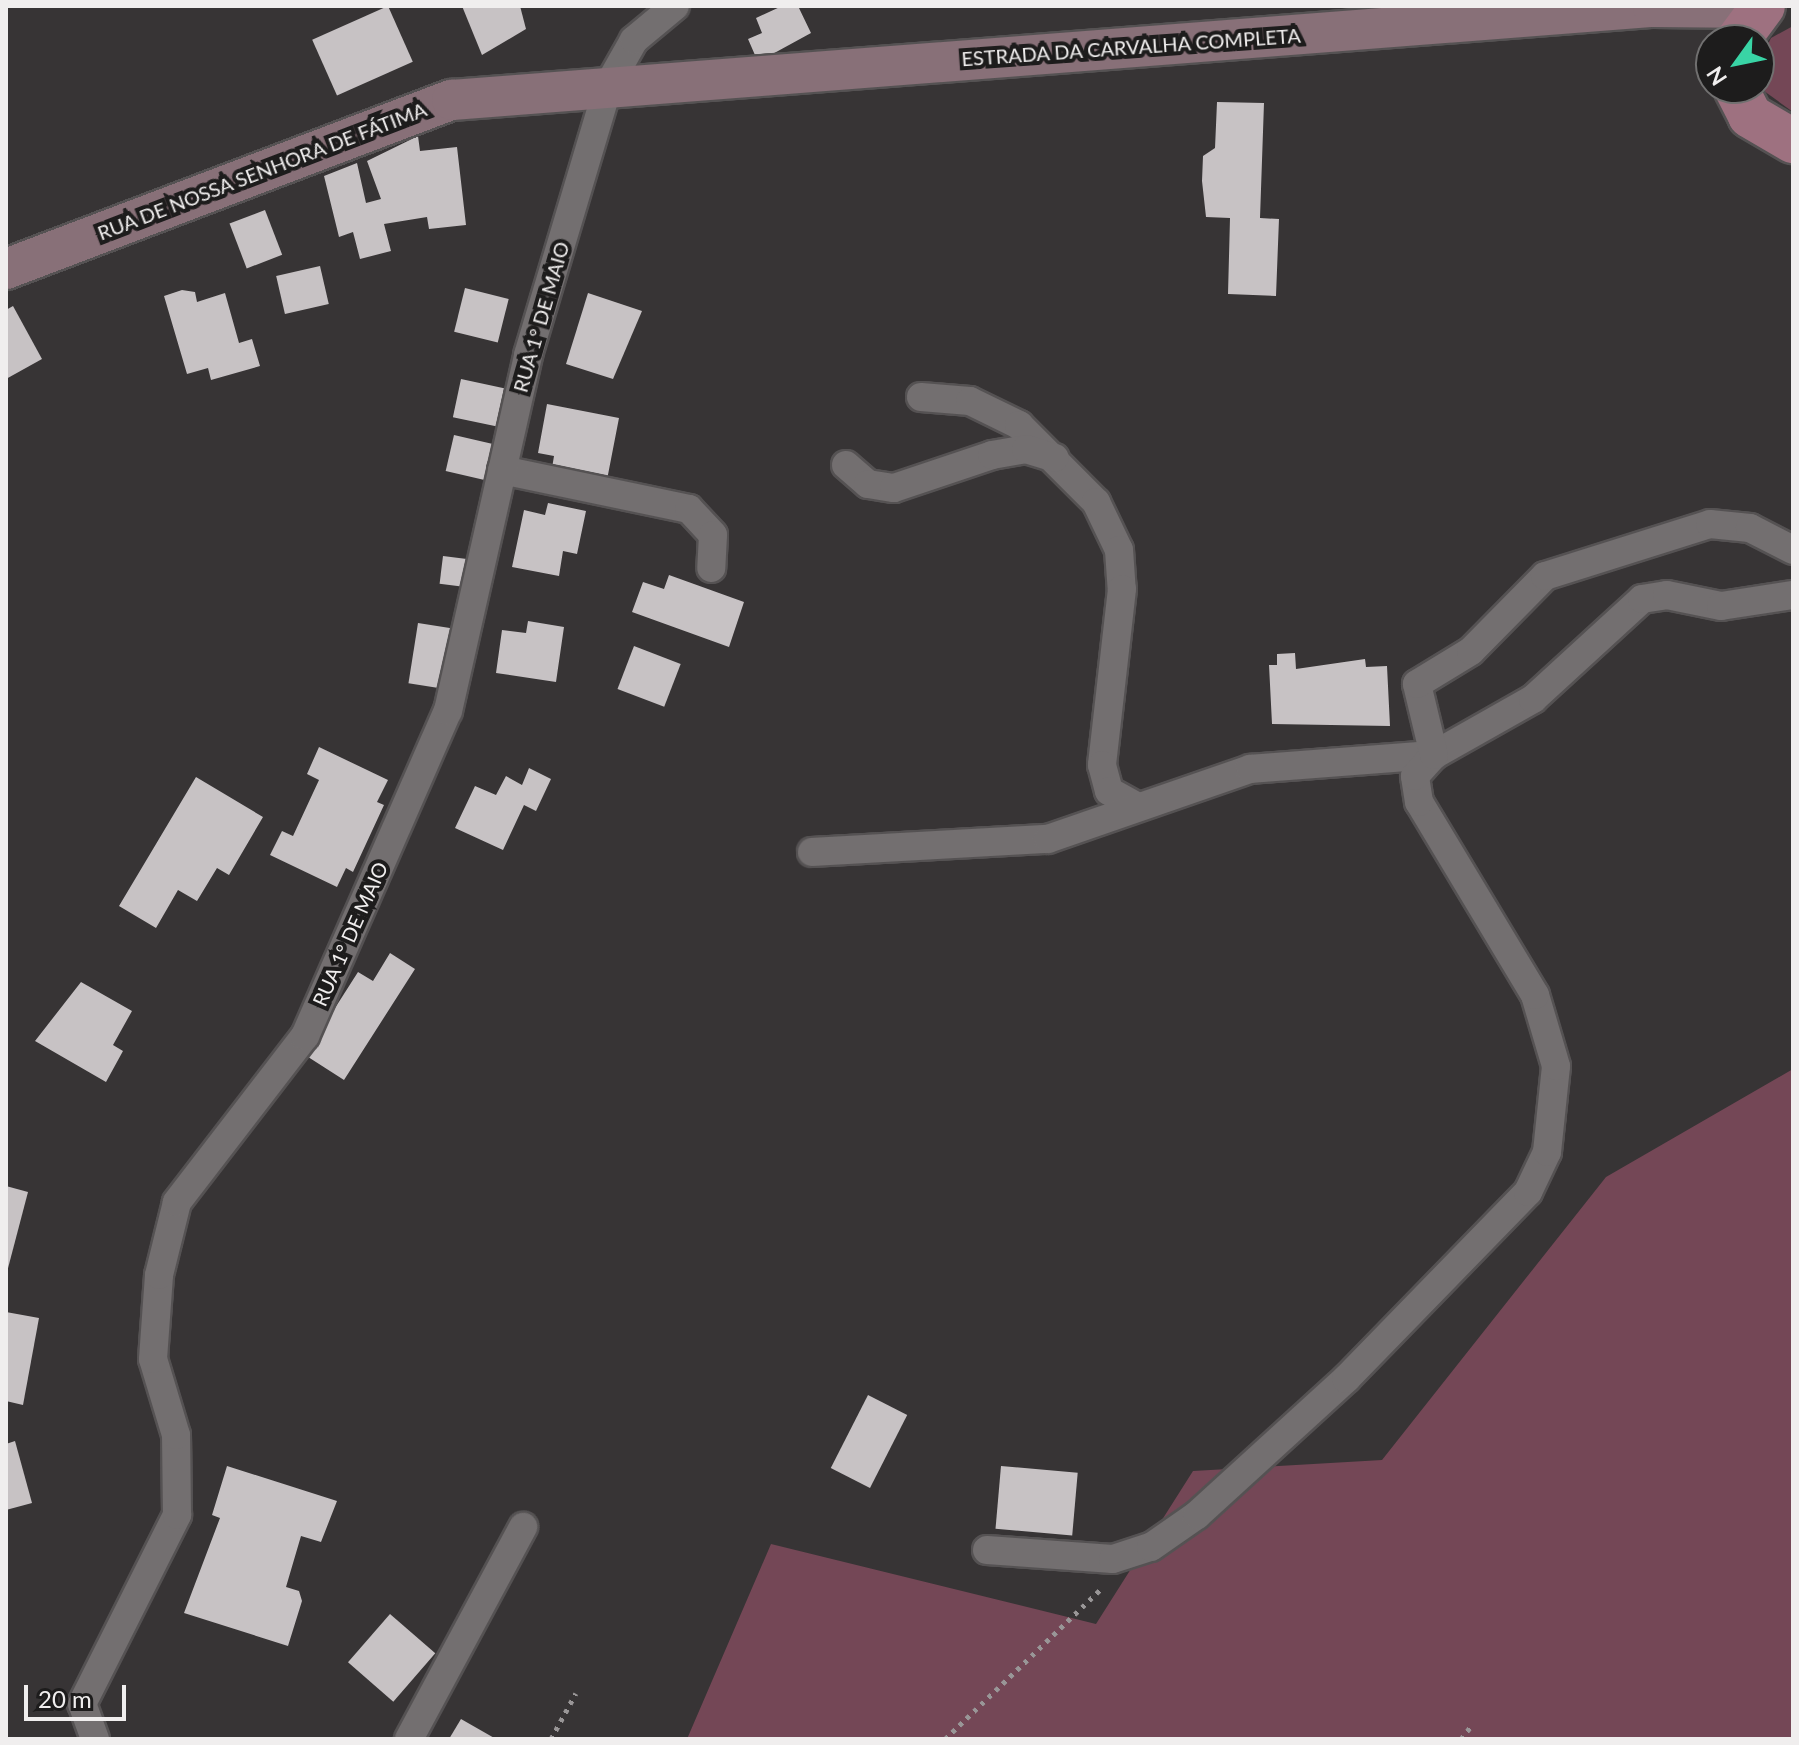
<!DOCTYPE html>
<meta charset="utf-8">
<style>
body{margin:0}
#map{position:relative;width:1799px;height:1745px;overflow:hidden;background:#373435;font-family:Lato,sans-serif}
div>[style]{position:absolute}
.green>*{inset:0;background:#744756}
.building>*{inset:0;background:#c7c2c4;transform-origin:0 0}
.path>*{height:5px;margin-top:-2.5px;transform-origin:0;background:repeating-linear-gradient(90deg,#999697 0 4px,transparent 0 10px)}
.roads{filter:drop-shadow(2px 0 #555253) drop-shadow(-2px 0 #555253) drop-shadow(0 2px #555253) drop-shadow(0 -2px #555253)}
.street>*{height:28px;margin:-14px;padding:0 14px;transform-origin:14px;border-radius:14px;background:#736f70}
.secondary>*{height:40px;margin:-20px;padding:0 20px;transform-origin:20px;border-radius:20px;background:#887078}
.primary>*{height:44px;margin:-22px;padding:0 22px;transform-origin:22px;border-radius:22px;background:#9e7180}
span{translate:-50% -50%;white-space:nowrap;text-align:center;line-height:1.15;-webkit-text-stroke:8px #1d1c1c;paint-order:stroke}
.street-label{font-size:20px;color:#f0eeee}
.frame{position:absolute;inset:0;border:8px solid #f0eeee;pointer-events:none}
.north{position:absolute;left:1695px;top:24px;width:80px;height:80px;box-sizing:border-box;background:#1d1c1c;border:2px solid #717070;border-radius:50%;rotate:237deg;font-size:22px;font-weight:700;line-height:32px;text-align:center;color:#f0eeee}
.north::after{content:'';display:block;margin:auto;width:28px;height:36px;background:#39d4a5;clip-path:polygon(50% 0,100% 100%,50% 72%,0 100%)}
.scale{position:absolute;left:24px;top:1685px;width:102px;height:36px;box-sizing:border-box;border:4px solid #f0eeee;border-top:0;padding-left:10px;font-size:24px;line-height:28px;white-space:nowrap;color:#f0eeee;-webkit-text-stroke:6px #1d1c1c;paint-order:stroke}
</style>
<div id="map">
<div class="green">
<div style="clip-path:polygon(1793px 26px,1793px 112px,1764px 91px,1759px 62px,1771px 38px)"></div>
<div style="clip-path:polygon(1793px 1069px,1793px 1739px,687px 1739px,771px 1544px,1096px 1624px,1193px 1471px,1382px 1460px,1606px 1177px)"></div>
</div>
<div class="building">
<div style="left:388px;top:6px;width:61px;height:83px;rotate:66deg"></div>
<div style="clip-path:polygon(462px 6px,520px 6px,526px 29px,482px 55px)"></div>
<div style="clip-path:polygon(782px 6px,798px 6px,811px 33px,758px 62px,748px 39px,762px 33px,756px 18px)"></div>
<div style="clip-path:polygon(1217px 102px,1264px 103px,1260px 218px,1279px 219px,1276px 296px,1228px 294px,1230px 218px,1206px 217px,1202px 181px,1203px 156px,1215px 148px)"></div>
<div style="clip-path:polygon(418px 136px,420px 151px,457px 147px,466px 225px,429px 229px,427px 217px,384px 224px,391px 251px,360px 259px,353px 232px,339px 237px,324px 176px,357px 163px,366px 203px,381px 199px,367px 161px)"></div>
<div style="left:265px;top:210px;width:48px;height:38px;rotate:69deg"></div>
<div style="left:320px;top:266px;width:39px;height:45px;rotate:77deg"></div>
<div style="left:465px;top:288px;width:45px;height:45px;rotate:14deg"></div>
<div style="clip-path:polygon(182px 290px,195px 292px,197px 302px,225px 293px,239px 343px,252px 339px,260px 366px,211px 380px,208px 368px,187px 374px,164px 296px)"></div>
<div style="clip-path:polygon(588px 293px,642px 311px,613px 379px,566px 364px)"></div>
<div style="clip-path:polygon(13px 306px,42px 359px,6px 379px,6px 310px)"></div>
<div style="left:461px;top:379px;width:44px;height:39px;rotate:12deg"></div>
<div style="clip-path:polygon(547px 404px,619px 418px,606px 485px,551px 474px,554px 456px,538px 453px)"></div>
<div style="left:454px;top:435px;width:41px;height:37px;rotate:13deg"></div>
<div style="clip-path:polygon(548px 503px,586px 511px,577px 554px,563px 551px,559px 576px,512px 567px,524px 510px,545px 515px)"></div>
<div style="left:443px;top:556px;width:24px;height:28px;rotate:7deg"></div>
<div style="clip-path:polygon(669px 575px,744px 602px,729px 647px,632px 612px,643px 582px,664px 589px)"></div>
<div style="clip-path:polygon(528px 621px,564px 627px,556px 682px,496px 673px,502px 630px,526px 633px)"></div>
<div style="left:418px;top:623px;width:37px;height:61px;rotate:9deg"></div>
<div style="left:634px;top:646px;width:50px;height:46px;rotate:21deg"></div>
<div style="clip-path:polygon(1295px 653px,1296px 669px,1365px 659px,1366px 667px,1387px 666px,1390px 726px,1272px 724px,1269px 665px,1277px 665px,1277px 654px)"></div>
<div style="clip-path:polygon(319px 747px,388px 780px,377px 802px,384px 805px,353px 872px,346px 868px,337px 887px,270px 855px,282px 831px,293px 836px,319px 780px,307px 774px)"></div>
<div style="clip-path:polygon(529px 768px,551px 779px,536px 811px,524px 805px,503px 850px,455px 828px,475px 786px,496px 795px,506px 776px,522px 785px)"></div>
<div style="clip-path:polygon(196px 777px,263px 817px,229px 875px,217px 868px,197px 901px,178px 890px,156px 928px,119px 906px)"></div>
<div style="clip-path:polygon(390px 953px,415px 969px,344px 1080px,305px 1055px,358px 972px,373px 981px)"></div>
<div style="clip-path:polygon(81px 982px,132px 1011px,113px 1045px,123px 1051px,106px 1082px,35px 1041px)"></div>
<div style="clip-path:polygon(6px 1186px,28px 1192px,7px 1272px,6px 1272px)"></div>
<div style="clip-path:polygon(6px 1312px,39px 1318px,23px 1405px,6px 1401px)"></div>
<div style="left:868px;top:1395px;width:44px;height:82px;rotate:27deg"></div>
<div style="clip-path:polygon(15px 1441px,32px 1503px,6px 1510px,6px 1444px)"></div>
<div style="clip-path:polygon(227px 1466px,337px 1501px,321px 1542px,301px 1536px,286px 1587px,299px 1591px,302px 1601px,288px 1646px,184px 1613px,220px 1518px,212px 1515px)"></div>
<div style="left:1001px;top:1466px;width:77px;height:63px;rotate:5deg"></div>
<div style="left:390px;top:1614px;width:60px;height:64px;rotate:41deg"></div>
<div style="clip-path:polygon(461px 1719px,496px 1739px,449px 1739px)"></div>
</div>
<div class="path">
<div style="left:551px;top:1739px;width:52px;rotate:-61.5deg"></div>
<div style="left:945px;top:1739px;width:216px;rotate:-43.9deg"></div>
<div style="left:1461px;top:1739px;width:16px;rotate:-52deg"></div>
</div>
<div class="roads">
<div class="street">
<div style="left:921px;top:397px;width:49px;rotate:4.7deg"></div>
<div style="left:970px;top:401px;width:55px;rotate:26.1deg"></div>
<div style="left:1019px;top:425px;width:109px;rotate:45deg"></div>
<div style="left:1096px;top:502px;width:53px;rotate:64.4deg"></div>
<div style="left:1119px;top:550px;width:39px;rotate:86deg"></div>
<div style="left:1122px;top:589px;width:177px;rotate:96.5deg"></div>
<div style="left:1102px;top:765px;width:27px;rotate:75deg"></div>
<div style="left:1109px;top:791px;width:31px;rotate:29deg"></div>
<div style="left:846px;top:465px;width:29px;rotate:41deg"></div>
<div style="left:868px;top:484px;width:26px;rotate:9deg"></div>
<div style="left:894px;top:488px;width:103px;rotate:-18.6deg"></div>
<div style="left:992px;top:455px;width:35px;rotate:-10deg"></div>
<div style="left:1026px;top:449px;width:30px;rotate:17deg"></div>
<div style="left:502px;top:470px;width:191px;rotate:11.8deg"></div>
<div style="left:689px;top:509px;width:35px;rotate:47deg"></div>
<div style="left:713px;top:535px;width:33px;rotate:93deg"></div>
<div style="left:812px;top:852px;width:236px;rotate:-3.2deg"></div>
<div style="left:1048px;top:839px;width:214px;rotate:-19.1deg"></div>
<div style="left:1250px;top:769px;width:185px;rotate:-4.4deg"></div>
<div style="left:1434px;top:755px;width:114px;rotate:-29.5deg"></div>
<div style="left:1533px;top:699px;width:148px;rotate:-42.5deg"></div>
<div style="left:1642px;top:599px;width:25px;rotate:-9deg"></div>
<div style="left:1667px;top:595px;width:55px;rotate:11.5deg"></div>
<div style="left:1721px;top:606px;width:73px;rotate:-8.7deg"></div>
<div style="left:987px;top:1550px;width:126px;rotate:4.1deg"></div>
<div style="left:1113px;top:1559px;width:40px;rotate:-18deg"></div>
<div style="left:1151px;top:1547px;width:56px;rotate:-34.8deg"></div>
<div style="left:1197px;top:1515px;width:202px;rotate:-42.4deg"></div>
<div style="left:1346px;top:1379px;width:261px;rotate:-45.8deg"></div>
<div style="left:1528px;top:1192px;width:44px;rotate:-64.6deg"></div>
<div style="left:1547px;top:1152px;width:86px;rotate:-84deg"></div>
<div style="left:1556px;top:1066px;width:74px;rotate:-106.5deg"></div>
<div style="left:1535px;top:995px;width:225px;rotate:-121deg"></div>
<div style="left:1419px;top:802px;width:26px;rotate:-99deg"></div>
<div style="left:1415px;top:776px;width:28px;rotate:-48deg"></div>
<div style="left:1434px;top:755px;width:73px;rotate:-103.5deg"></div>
<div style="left:1417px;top:684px;width:63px;rotate:-31.4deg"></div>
<div style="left:1471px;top:651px;width:105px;rotate:-45.4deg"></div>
<div style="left:1545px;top:576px;width:173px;rotate:-17.5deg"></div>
<div style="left:1710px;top:524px;width:40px;rotate:5.7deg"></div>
<div style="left:1750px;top:528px;width:48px;rotate:27.1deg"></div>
<div style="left:95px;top:1739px;width:37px;rotate:-110deg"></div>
<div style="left:82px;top:1704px;width:212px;rotate:-63.3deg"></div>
<div style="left:177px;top:1515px;width:80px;rotate:-90.7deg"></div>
<div style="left:176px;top:1435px;width:79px;rotate:-106.8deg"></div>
<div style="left:153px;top:1359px;width:84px;rotate:-85.9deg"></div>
<div style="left:159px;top:1275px;width:75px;rotate:-76.1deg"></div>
<div style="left:177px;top:1202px;width:210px;rotate:-52.4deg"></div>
<div style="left:305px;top:1036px;width:355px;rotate:-66.3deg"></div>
<div style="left:448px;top:711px;width:365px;rotate:-77.3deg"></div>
<div style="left:528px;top:355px;width:281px;rotate:-73.4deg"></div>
<div style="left:608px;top:86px;width:53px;rotate:-60.5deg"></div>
<div style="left:634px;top:40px;width:53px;rotate:-39.7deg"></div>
<div style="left:409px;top:1739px;width:241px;rotate:-61.7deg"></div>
</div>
<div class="secondary">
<div style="left:6px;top:269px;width:477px;rotate:-20.8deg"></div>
<div style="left:452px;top:100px;width:1205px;rotate:-4.43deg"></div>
<div style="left:1653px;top:7px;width:106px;rotate:0.5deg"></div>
</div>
<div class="primary">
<div style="left:1738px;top:40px;width:42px;rotate:-53.7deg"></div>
<div style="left:1736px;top:88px;width:31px;rotate:63deg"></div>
<div style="left:1750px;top:116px;width:50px;rotate:30.2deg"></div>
</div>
</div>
<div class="street-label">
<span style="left:1131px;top:47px;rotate:-4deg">ESTRADA DA CARVALHA COMPLETA</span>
<span style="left:262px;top:171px;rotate:-21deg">RUA DE NOSSA SENHORA DE FÁTIMA</span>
<span style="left:541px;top:317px;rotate:-74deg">RUA 1° DE MAIO</span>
<span style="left:350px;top:934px;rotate:-66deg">RUA 1° DE MAIO</span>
</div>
<div class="frame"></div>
<div class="north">N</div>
<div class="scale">20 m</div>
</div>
